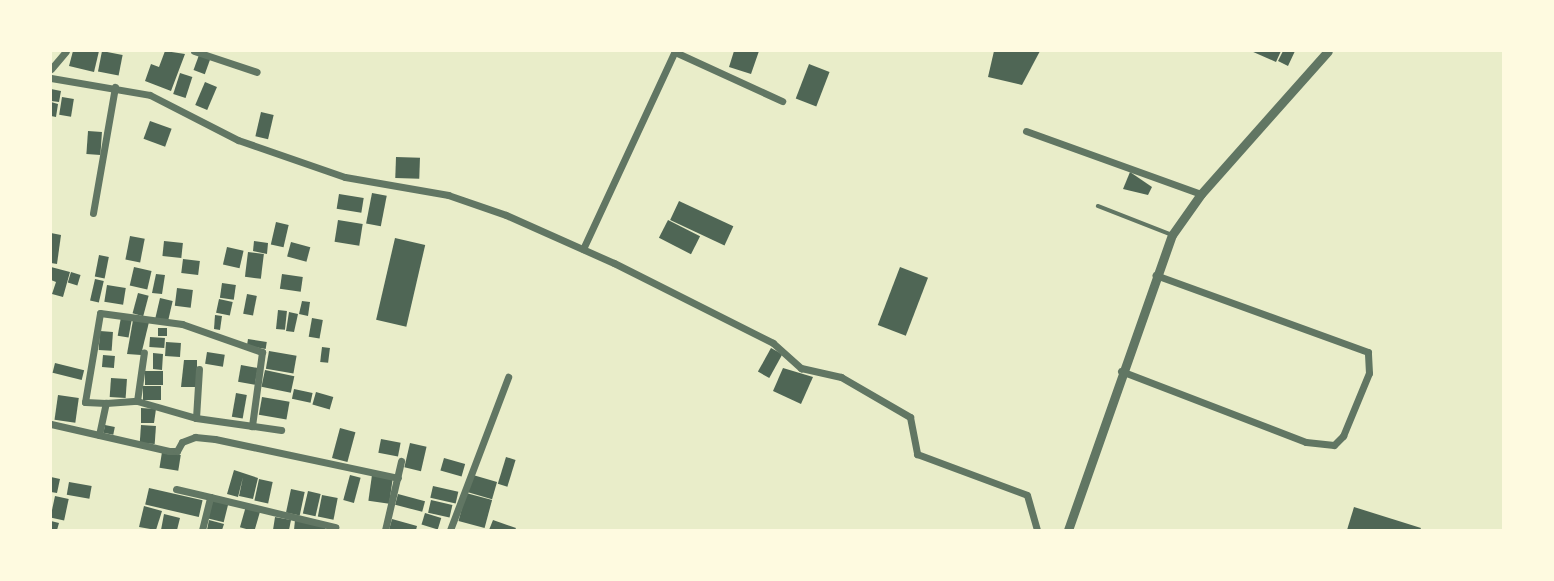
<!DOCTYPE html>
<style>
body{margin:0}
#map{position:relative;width:1554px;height:581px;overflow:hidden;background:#e9edc9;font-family:Merriweather,serif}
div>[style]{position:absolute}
.building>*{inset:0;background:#4f6655;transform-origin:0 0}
.service>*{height:3.5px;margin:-1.75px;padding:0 1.75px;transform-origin:1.75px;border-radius:1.75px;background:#617663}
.minor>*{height:7px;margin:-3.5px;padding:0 3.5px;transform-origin:3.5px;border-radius:3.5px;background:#617663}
.tertiary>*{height:9px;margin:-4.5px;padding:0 4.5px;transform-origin:4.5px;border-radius:4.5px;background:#617663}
span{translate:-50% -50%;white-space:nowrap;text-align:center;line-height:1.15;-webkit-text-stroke:5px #fefae0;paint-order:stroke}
.frame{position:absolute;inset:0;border:52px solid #fefae0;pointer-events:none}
</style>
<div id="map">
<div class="building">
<div style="clip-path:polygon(73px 51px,99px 51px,94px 72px,69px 66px)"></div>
<div style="left:102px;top:51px;width:21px;height:21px;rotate:11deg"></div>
<div style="clip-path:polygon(165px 51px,185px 54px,171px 91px,145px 81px,151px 64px,159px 67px)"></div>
<div style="clip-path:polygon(734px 51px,759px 51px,751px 74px,729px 67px)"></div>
<div style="clip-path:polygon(994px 51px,1040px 51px,1022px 85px,988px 77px)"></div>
<div style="clip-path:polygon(1251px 51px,1281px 51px,1276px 62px)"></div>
<div style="clip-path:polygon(1283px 51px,1295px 51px,1288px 66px,1278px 61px)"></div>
<div style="left:199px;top:55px;width:12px;height:16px;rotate:20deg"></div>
<div style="left:809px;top:64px;width:22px;height:37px;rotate:21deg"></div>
<div style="left:180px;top:73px;width:13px;height:22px;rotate:18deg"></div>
<div style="left:205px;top:82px;width:13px;height:25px;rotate:23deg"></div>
<div style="clip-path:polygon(51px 89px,61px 91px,59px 102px,51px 101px)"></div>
<div style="left:62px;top:97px;width:12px;height:18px;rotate:9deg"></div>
<div style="clip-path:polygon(51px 102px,58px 104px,56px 117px,51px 116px)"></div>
<div style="left:261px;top:112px;width:13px;height:25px;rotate:13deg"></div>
<div style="left:150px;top:121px;width:23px;height:19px;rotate:20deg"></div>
<div style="left:88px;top:131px;width:14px;height:23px;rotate:4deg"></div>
<div style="left:396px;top:157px;width:24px;height:21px;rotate:2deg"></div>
<div style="clip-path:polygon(1130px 172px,1152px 187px,1148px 195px,1123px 189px)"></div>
<div style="left:372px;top:193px;width:15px;height:31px;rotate:11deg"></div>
<div style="left:339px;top:194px;width:25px;height:15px;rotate:9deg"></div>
<div style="left:679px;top:201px;width:60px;height:21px;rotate:25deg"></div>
<div style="left:338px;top:220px;width:25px;height:22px;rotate:9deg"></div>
<div style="left:668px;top:220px;width:36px;height:20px;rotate:27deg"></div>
<div style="left:276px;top:222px;width:13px;height:23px;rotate:13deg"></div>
<div style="clip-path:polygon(51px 233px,61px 235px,57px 264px,51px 263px)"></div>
<div style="left:130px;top:236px;width:15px;height:24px;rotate:11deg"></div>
<div style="left:395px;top:238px;width:31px;height:84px;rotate:13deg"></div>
<div style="left:164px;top:241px;width:19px;height:15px;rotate:6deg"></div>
<div style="clip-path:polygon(254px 241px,268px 243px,267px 254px,253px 251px)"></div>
<div style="left:291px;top:242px;width:20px;height:15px;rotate:15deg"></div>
<div style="left:227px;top:247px;width:17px;height:18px;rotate:13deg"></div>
<div style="left:248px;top:252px;width:16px;height:25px;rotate:7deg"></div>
<div style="left:99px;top:255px;width:10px;height:22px;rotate:11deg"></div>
<div style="left:183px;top:259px;width:17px;height:14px;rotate:7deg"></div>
<div style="clip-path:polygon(51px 267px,70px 272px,63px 297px,52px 294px,56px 282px,51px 280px)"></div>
<div style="left:134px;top:267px;width:18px;height:19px;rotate:13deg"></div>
<div style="left:900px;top:267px;width:30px;height:62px;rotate:21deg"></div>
<div style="left:71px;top:272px;width:10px;height:11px;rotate:17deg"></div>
<div style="clip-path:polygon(156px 274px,165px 275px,162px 294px,152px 293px)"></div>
<div style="left:282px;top:274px;width:21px;height:15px;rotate:8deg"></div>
<div style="left:95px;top:279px;width:9px;height:22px;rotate:13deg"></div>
<div style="left:222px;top:283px;width:14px;height:15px;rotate:8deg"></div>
<div style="left:107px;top:285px;width:19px;height:17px;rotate:9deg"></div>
<div style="left:177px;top:288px;width:16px;height:18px;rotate:7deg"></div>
<div style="left:138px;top:293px;width:11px;height:21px;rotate:15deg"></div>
<div style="left:247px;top:294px;width:10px;height:20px;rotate:11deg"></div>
<div style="left:160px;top:298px;width:13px;height:21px;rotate:13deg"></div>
<div style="left:219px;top:299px;width:14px;height:14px;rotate:12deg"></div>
<div style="clip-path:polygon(302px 301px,310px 302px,308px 316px,299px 314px)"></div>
<div style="left:278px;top:310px;width:9px;height:19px;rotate:6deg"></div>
<div style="clip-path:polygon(289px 312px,298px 314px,294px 332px,286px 331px)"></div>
<div style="clip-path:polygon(215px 315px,222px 316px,220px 330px,214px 329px)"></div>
<div style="left:121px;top:317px;width:11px;height:19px;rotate:10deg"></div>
<div style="left:312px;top:318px;width:11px;height:19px;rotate:10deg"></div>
<div style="clip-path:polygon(133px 320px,149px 322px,141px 355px,127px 354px)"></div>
<div style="left:158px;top:328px;width:9px;height:8px"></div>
<div style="left:100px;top:331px;width:13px;height:19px;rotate:4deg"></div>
<div style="left:150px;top:337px;width:15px;height:10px;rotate:4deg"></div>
<div style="left:248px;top:339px;width:19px;height:7px;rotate:9deg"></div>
<div style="left:166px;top:342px;width:15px;height:14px;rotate:4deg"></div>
<div style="left:322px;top:347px;width:8px;height:15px;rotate:7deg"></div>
<div style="left:771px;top:348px;width:13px;height:27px;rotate:29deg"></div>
<div style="left:269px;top:351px;width:28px;height:18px;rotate:10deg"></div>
<div style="left:207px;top:352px;width:18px;height:12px;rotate:9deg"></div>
<div style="clip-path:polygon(153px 353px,163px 354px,162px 370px,153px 369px)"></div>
<div style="left:103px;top:355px;width:12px;height:12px;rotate:5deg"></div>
<div style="clip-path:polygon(184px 360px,197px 360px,197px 387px,181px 387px)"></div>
<div style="left:55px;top:363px;width:30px;height:10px;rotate:14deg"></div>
<div style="left:241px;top:365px;width:17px;height:17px;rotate:10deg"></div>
<div style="clip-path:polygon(783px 368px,813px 377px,801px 404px,773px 391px)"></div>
<div style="left:265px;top:370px;width:30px;height:17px;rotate:12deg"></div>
<div style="left:145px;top:371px;width:18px;height:14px"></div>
<div style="left:111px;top:378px;width:16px;height:19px;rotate:4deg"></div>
<div style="left:143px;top:386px;width:18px;height:14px"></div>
<div style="left:294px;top:389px;width:19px;height:10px;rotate:12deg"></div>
<div style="left:316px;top:392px;width:18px;height:13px;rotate:16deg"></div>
<div style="left:236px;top:393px;width:11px;height:24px;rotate:10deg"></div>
<div style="left:58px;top:395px;width:21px;height:25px;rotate:8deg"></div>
<div style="left:262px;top:397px;width:28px;height:18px;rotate:10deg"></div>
<div style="clip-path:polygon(141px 408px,156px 409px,154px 423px,141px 423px)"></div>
<div style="left:105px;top:425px;width:10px;height:8px;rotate:11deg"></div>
<div style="left:141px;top:425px;width:15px;height:18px;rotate:4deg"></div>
<div style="left:340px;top:428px;width:16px;height:31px;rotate:15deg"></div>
<div style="left:381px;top:439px;width:20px;height:14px;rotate:11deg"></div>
<div style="left:410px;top:443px;width:17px;height:25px;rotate:13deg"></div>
<div style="left:162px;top:452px;width:19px;height:16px;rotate:9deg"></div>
<div style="left:506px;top:457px;width:10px;height:28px;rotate:17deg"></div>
<div style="left:444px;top:458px;width:22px;height:13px;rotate:16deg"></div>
<div style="clip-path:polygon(234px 470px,258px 478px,253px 499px,239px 496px,243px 477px,238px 497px,227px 494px)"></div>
<div style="left:350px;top:475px;width:11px;height:26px;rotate:15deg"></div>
<div style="left:372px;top:475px;width:21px;height:26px;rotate:8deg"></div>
<div style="left:473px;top:475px;width:25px;height:18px;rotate:16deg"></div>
<div style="clip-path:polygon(51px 477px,60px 479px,57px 493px,51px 492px)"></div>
<div style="left:259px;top:479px;width:14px;height:22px;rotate:12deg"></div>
<div style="left:69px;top:482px;width:23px;height:13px;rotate:10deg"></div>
<div style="left:433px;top:486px;width:26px;height:12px;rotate:13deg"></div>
<div style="left:149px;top:488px;width:55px;height:17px;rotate:13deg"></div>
<div style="left:291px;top:489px;width:14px;height:24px;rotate:12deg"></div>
<div style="left:308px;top:491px;width:13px;height:23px;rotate:13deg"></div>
<div style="left:466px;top:493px;width:27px;height:29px;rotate:15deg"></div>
<div style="left:398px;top:494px;width:28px;height:11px;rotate:15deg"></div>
<div style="left:322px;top:495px;width:16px;height:22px;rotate:11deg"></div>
<div style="left:55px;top:496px;width:14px;height:22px;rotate:12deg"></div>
<div style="left:213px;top:499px;width:16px;height:20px;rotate:14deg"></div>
<div style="left:431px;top:500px;width:22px;height:13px;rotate:13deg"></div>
<div style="clip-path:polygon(144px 506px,162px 511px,156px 530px,139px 527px)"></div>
<div style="left:246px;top:506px;width:15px;height:22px;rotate:16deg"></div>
<div style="clip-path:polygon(1354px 507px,1421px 528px,1420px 530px,1347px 530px)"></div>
<div style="left:425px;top:513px;width:17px;height:12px;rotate:17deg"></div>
<div style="clip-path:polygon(164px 514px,180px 518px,177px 530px,161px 530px)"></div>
<div style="clip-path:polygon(275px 517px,291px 520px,289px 530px,273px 530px)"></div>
<div style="clip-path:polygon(392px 519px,417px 526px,416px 530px,389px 530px)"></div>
<div style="clip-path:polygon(209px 520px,224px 524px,222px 530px,207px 530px)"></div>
<div style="clip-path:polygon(295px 520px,326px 526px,325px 530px,294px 530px)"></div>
<div style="clip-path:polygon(493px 520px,516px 528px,515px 530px,489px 530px)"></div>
<div style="clip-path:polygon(51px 521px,59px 523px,57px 530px,51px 530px)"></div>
</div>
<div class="service">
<div style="left:1098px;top:206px;width:77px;rotate:21.3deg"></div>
</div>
<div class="minor">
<div style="left:194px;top:51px;width:66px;rotate:18.4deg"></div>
<div style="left:675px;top:52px;width:118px;rotate:24.6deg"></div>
<div style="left:51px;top:69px;width:23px;rotate:-50deg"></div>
<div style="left:51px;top:78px;width:100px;rotate:9.7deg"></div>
<div style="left:150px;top:95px;width:99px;rotate:27.1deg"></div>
<div style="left:238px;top:140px;width:113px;rotate:19.1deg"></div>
<div style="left:345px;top:177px;width:105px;rotate:9.9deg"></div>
<div style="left:448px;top:195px;width:61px;rotate:19deg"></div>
<div style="left:506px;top:215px;width:118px;rotate:24deg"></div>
<div style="left:614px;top:263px;width:178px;rotate:26.7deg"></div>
<div style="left:773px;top:343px;width:38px;rotate:42deg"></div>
<div style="left:801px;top:368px;width:41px;rotate:12.7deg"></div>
<div style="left:841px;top:377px;width:80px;rotate:30.1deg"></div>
<div style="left:910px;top:417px;width:38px;rotate:79deg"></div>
<div style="left:917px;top:454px;width:117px;rotate:20.4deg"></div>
<div style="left:1027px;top:495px;width:36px;rotate:74deg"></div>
<div style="left:1026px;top:131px;width:186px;rotate:19.8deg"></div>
<div style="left:93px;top:213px;width:128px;rotate:-80.1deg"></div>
<div style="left:583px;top:249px;width:218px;rotate:-65.1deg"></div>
<div style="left:1121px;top:371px;width:198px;rotate:21deg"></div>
<div style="left:1306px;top:442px;width:28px;rotate:6deg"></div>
<div style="left:1334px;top:445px;width:13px;rotate:-45deg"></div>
<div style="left:1343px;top:436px;width:68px;rotate:-67.6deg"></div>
<div style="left:1369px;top:373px;width:21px;rotate:-93deg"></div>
<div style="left:1368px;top:352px;width:226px;rotate:-160.1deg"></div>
<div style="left:137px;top:401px;width:49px;rotate:-81.9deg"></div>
<div style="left:106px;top:403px;width:21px;rotate:-177deg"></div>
<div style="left:85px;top:402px;width:90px;rotate:-80.4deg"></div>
<div style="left:100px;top:313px;width:83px;rotate:7.6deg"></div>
<div style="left:182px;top:324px;width:85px;rotate:19.3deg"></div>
<div style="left:262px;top:352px;width:75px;rotate:97.7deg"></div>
<div style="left:196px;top:418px;width:49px;rotate:-86.5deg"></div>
<div style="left:51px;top:424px;width:121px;rotate:12.9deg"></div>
<div style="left:169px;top:451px;width:8px"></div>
<div style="left:177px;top:451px;width:10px;rotate:-61deg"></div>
<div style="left:182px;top:442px;width:14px;rotate:-21deg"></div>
<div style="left:195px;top:437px;width:20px;rotate:6deg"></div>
<div style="left:215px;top:439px;width:187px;rotate:12deg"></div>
<div style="left:99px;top:435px;width:33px;rotate:-78deg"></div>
<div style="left:106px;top:403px;width:31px;rotate:-4deg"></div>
<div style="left:137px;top:401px;width:61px;rotate:16.1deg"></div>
<div style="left:196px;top:418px;width:86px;rotate:8deg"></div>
<div style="left:176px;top:489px;width:35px;rotate:13deg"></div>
<div style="left:202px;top:530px;width:34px;rotate:-76deg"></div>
<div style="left:210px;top:497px;width:129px;rotate:13.5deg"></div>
<div style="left:385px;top:530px;width:71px;rotate:-76.9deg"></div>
<div style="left:450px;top:530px;width:164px;rotate:-69.2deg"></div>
</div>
<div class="tertiary">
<div style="left:1068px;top:530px;width:313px;rotate:-70.6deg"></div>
<div style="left:1172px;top:235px;width:50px;rotate:-54.7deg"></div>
<div style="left:1201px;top:194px;width:191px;rotate:-48.4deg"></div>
</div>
<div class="frame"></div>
</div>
